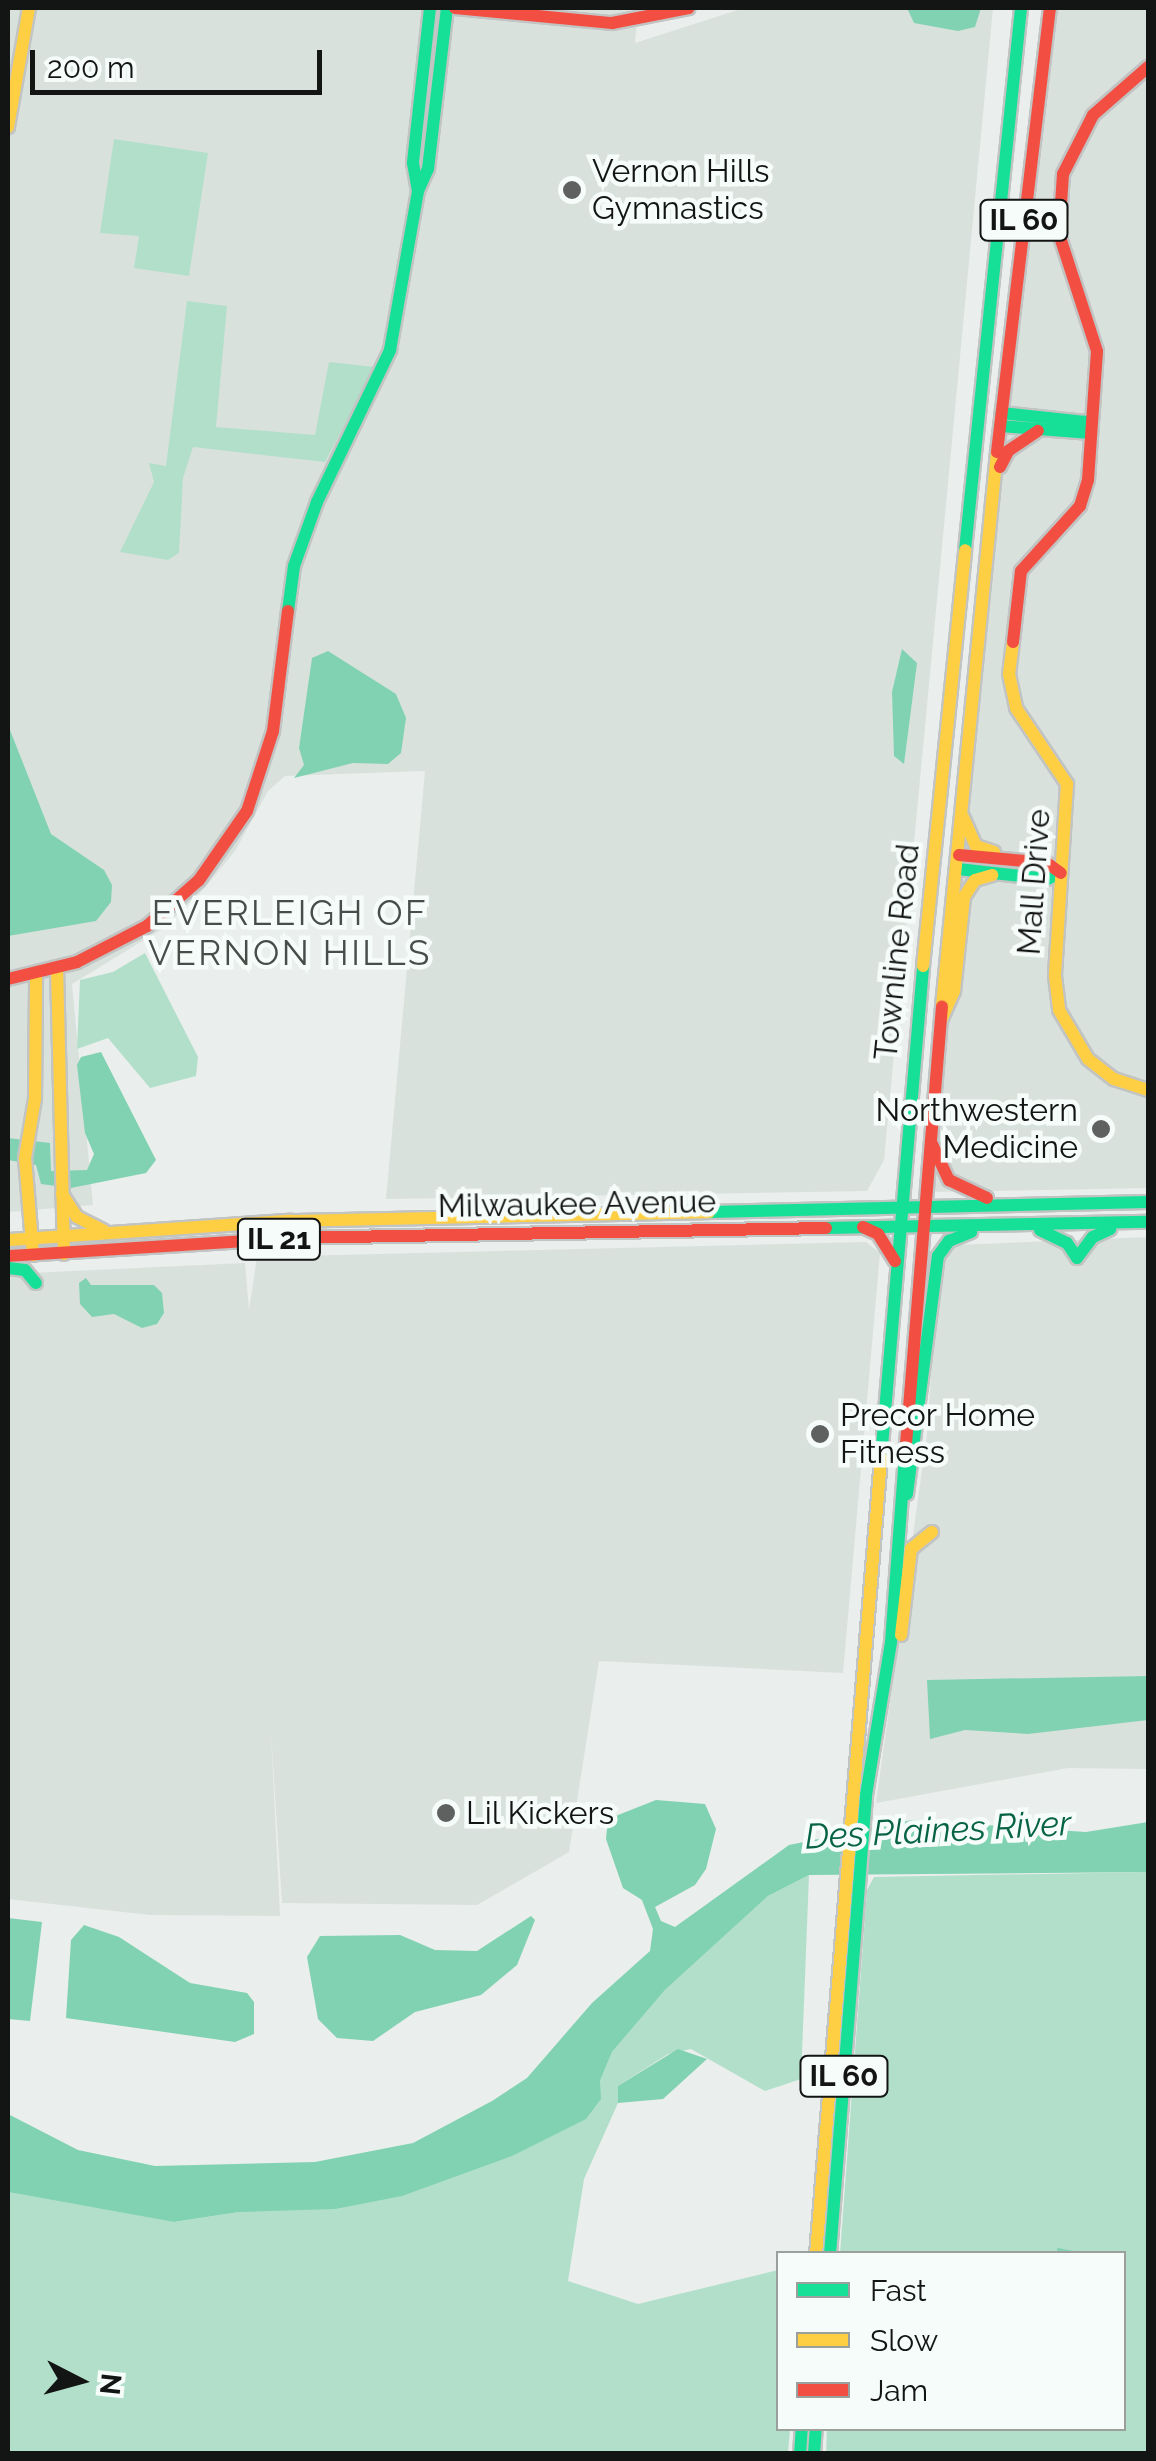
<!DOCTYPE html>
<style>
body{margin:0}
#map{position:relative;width:1156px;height:2461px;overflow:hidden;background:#eaeeec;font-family:Raleway,sans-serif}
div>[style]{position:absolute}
.built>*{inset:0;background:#d9e1dd}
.green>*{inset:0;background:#b2dfca}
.water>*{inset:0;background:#81d2b2}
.stream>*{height:2.5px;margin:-1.25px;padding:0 1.25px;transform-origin:1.25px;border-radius:1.25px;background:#81d2b2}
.roads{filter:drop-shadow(2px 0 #c2c4c3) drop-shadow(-2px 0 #c2c4c3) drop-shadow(0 2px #c2c4c3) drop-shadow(0 -2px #c2c4c3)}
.fast>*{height:12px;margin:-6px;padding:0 6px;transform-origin:6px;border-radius:6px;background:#16e098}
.slow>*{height:12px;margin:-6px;padding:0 6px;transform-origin:6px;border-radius:6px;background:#ffcf43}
.jam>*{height:12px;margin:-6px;padding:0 6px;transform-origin:6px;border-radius:6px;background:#f24e42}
.dots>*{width:28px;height:28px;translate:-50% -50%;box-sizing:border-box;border:5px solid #f6fcf9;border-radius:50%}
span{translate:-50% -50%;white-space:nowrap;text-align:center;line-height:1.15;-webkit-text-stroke:9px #f6fcf9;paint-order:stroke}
.shield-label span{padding:2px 8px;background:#f6fcf9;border:2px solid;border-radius:8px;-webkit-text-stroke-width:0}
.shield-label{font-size:30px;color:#131514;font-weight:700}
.poi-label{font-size:32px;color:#131514}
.left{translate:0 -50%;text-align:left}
.right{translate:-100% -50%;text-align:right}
.street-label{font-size:32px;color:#131514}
.neighbourhood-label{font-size:35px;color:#484d4a;letter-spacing:2.5px}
.water-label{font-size:35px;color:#066346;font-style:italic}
.frame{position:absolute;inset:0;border:10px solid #131514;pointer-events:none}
.legend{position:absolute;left:776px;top:2251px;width:350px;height:180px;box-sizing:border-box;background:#f6fcf9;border:2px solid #9ba09d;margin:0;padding:12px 18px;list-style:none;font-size:30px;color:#131514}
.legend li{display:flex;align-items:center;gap:20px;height:50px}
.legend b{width:50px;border:2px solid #9ba09d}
.north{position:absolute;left:30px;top:2331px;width:100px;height:100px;-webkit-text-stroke:8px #f6fcf9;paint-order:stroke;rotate:96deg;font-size:28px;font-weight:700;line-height:40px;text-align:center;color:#131514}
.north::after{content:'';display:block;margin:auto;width:35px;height:45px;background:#131514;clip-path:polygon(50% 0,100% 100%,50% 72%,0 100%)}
.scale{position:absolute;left:30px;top:50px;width:292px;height:45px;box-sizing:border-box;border:5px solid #131514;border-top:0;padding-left:12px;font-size:30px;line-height:35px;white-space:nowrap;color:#131514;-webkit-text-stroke:8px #f6fcf9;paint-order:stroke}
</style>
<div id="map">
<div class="built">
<div style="clip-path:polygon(8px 8px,638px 8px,635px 43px,744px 8px,993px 8px,884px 1160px,867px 1191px,386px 1199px,425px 771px,285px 776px,268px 791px,235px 851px,202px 891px,162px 929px,72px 984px,93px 1205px,8px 1212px)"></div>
<div style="clip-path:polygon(1055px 8px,1148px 8px,1148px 1188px,930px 1192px,1006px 415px)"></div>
<div style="clip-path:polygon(1148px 1237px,1148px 1769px,1068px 1768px,876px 1803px,927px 1434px,939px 1259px,955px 1245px)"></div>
<div style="clip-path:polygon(866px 1242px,880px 1253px,843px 1673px,599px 1661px,569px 1852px,477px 1905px,282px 1903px,271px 1733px,280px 1916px,150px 1915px,8px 1899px,8px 1274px,245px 1263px,249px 1310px,257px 1257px)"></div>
</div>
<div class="green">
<div style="clip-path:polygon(114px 139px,208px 153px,189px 276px,134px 268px,139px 236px,100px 233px)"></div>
<div style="clip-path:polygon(187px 301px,227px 306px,216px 427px,315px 435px,329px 362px,375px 367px,325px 462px,193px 447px,183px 478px,179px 553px,168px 560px,120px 552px,154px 482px,149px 463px,166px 466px)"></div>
<div style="clip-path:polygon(145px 953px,198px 1057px,196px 1076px,150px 1088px,108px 1038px,77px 1049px,80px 980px,113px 972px)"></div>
<div style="clip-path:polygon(1148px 1872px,1148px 2453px,826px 2454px,827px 2429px,1124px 2428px,1124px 2254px,840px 2253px,867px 1890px,874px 1877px)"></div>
<div style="clip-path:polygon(809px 1875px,801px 2079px,765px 2091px,691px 2049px,668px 2054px,618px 2086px,618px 2103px,584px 2179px,568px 2281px,638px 2304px,778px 2270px,778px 2428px,790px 2429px,788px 2453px,8px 2454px,8px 2192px,175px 2222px,239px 2212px,600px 2081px,612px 2052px,665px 1990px,768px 1896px)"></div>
</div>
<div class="water">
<div style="clip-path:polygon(907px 8px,981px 8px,975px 27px,958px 31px,914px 23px)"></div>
<div style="clip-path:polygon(902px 649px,917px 663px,904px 764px,894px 756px,892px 692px)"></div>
<div style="clip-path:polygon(328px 651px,396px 694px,406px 718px,401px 753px,388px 764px,353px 763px,294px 778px,304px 765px,299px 748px,312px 658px)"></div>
<div style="clip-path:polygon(8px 725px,51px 834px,104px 870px,112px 885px,111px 902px,96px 921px,8px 936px)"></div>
<div style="clip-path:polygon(101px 1052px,156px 1160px,146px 1173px,71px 1188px,41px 1184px,36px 1165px,8px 1160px,8px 1138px,50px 1143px,51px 1171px,87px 1170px,94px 1154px,85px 1133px,77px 1065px,81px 1057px)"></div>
<div style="clip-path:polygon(86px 1278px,91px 1285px,154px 1285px,162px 1293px,164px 1313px,157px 1324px,142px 1328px,114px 1314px,92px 1317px,80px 1304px,79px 1283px)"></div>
<div style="clip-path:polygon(1148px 1676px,1148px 1720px,1028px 1734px,965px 1730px,930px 1739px,927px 1680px)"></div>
<div style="clip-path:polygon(656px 1800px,705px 1804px,716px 1829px,706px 1869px,695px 1885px,655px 1907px,661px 1921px,675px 1927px,789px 1845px,912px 1820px,1086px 1832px,1148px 1822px,1148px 1872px,809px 1875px,768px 1896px,665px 1990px,612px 2052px,600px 2081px,601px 2099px,586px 2119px,512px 2156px,402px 2196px,335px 2209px,239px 2212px,174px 2222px,8px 2192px,8px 2114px,78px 2150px,155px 2166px,315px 2162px,413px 2143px,492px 2101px,527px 2078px,592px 2003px,650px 1951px,653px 1929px,642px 1900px,623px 1888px,606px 1839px,608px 1819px)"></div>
<div style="clip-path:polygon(531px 1916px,535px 1920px,517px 1965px,481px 1995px,415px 2012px,373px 2041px,337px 2038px,318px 2019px,307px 1957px,320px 1936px,400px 1935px,435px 1950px,477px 1951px)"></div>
<div style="clip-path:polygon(8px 1918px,42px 1922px,30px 2021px,8px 2019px)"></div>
<div style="clip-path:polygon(84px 1925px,119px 1937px,190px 1983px,247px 1993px,254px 2002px,254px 2034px,235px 2042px,66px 2018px,71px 1940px)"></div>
<div style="clip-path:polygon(678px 2049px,707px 2059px,663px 2099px,618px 2103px,618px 2086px)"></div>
</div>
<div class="stream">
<div style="left:1058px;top:2249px;width:25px;rotate:12deg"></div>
</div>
<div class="roads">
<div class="fast">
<div style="left:430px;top:8px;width:156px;rotate:96.3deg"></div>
<div style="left:413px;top:163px;width:28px;rotate:80deg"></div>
<div style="left:418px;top:191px;width:24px;rotate:-66deg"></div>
<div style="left:428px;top:169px;width:162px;rotate:-83.3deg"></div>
<div style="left:1000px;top:426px;width:91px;rotate:4.4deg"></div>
<div style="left:1091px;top:433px;width:13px;rotate:-119deg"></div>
<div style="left:1085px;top:422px;width:84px;rotate:-173.9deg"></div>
<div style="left:965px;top:550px;width:545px;rotate:-84.1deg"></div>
<div style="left:288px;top:611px;width:45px;rotate:-82.4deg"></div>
<div style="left:294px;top:566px;width:68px;rotate:-70.2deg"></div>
<div style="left:317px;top:502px;width:169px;rotate:-64.3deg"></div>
<div style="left:390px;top:350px;width:161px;rotate:-80deg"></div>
<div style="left:958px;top:869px;width:90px;rotate:6.4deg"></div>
<div style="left:1047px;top:879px;width:15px;rotate:-23deg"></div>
<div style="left:709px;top:1212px;width:439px;rotate:-1.3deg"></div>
<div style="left:826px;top:1228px;width:322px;rotate:-1.1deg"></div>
<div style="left:1040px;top:1230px;width:30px;rotate:26deg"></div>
<div style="left:1067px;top:1243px;width:18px;rotate:56deg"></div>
<div style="left:1077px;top:1258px;width:26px;rotate:-53deg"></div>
<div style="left:1093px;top:1237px;width:19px;rotate:-25deg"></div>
<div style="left:8px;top:1268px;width:17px;rotate:7deg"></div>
<div style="left:25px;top:1270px;width:17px;rotate:50deg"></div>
<div style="left:881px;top:1458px;width:494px;rotate:-85.1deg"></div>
<div style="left:907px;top:1494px;width:240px;rotate:-82.6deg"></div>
<div style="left:938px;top:1256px;width:19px;rotate:-54deg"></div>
<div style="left:949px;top:1241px;width:24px;rotate:-22deg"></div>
<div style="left:830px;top:2254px;width:460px;rotate:-85.5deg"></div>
<div style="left:866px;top:1795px;width:155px;rotate:-80.7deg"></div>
<div style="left:891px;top:1642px;width:199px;rotate:-85.7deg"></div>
<div style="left:800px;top:2454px;width:26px;rotate:-86deg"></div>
<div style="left:814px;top:2454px;width:26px;rotate:-86deg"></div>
</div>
<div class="slow">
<div style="left:8px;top:127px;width:121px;rotate:-80deg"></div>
<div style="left:1013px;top:642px;width:32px;rotate:97deg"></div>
<div style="left:1009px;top:674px;width:35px;rotate:78deg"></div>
<div style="left:1016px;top:708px;width:92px;rotate:56.1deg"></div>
<div style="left:1067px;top:784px;width:192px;rotate:93.6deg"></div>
<div style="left:1055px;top:976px;width:34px;rotate:83deg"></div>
<div style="left:1059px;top:1010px;width:57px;rotate:59.4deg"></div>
<div style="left:1088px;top:1059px;width:33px;rotate:38deg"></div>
<div style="left:1114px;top:1079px;width:36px;rotate:18deg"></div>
<div style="left:963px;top:817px;width:32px;rotate:66deg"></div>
<div style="left:976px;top:846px;width:19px;rotate:18deg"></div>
<div style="left:923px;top:966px;width:418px;rotate:-84.2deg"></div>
<div style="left:57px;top:968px;width:286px;rotate:88.6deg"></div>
<div style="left:942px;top:1006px;width:557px;rotate:-84.33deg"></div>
<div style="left:942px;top:1018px;width:30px;rotate:-66deg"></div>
<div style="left:954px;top:991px;width:95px;rotate:-83.9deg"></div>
<div style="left:964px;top:897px;width:20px;rotate:-57deg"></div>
<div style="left:975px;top:880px;width:18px;rotate:-16deg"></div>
<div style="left:62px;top:1194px;width:27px;rotate:57deg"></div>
<div style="left:77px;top:1217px;width:30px;rotate:27deg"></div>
<div style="left:8px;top:1240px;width:283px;rotate:-3.9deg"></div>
<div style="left:290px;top:1221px;width:419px;rotate:-1.2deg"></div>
<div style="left:33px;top:1255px;width:97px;rotate:-94.7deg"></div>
<div style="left:25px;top:1158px;width:60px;rotate:-80.4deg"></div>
<div style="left:35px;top:1099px;width:125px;rotate:-89.5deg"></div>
<div style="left:901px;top:1635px;width:87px;rotate:-83.4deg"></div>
<div style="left:911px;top:1549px;width:27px;rotate:-39deg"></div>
<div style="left:816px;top:2254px;width:799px;rotate:-85.33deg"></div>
</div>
<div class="jam">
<div style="left:455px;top:8px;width:158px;rotate:5.5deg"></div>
<div style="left:612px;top:23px;width:78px;rotate:-11deg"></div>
<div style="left:997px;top:452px;width:447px;rotate:-83.2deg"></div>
<div style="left:1000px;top:467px;width:18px;rotate:-63deg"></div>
<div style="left:1008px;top:451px;width:36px;rotate:-34deg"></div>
<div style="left:1013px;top:642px;width:71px;rotate:-83.6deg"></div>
<div style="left:1021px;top:571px;width:88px;rotate:-47.8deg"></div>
<div style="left:1080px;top:506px;width:27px;rotate:-73deg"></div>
<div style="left:1088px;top:480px;width:129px;rotate:-86deg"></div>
<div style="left:1097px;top:351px;width:123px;rotate:-108deg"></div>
<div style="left:1059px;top:234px;width:60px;rotate:-86.2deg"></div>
<div style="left:1063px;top:174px;width:66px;rotate:-63deg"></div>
<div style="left:1093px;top:115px;width:73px;rotate:-41.1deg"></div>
<div style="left:959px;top:855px;width:88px;rotate:5.2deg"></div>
<div style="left:1047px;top:863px;width:17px;rotate:36deg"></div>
<div style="left:8px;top:979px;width:71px;rotate:-13.8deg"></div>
<div style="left:77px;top:962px;width:79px;rotate:-27.2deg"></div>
<div style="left:147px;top:926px;width:69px;rotate:-41.5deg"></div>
<div style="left:199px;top:880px;width:84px;rotate:-55.2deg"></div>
<div style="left:247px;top:811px;width:84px;rotate:-72deg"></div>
<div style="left:273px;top:731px;width:121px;rotate:-82.9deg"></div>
<div style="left:932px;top:1144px;width:40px;rotate:65deg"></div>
<div style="left:949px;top:1180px;width:42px;rotate:25.3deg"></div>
<div style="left:863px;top:1227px;width:17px;rotate:25deg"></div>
<div style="left:878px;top:1234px;width:32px;rotate:58deg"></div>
<div style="left:8px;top:1256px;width:284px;rotate:-3.6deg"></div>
<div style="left:291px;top:1238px;width:535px;rotate:-1.07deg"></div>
<div style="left:906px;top:1444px;width:439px;rotate:-85.3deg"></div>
</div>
</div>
<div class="dots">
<div style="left:572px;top:190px;background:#5e6160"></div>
<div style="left:1101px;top:1129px;background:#5e6160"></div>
<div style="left:820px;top:1434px;background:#5e6160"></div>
<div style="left:446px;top:1813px;background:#5e6160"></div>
</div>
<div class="shield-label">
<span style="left:1024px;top:220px">IL 60</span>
<span style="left:279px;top:1239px">IL 21</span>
<span style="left:844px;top:2076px">IL 60</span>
</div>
<div class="poi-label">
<span class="left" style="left:592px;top:190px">Vernon Hills<br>Gymnastics</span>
<span class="right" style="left:1078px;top:1129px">Northwestern<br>Medicine</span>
<span class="left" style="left:840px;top:1434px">Precor Home<br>Fitness</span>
<span class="left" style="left:466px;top:1813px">Lil Kickers</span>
</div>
<div class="street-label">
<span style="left:1034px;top:882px;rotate:-86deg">Mall Drive</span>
<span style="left:897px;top:952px;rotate:-84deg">Townline Road</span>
<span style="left:577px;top:1204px;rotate:-1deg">Milwaukee Avenue</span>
</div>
<div class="neighbourhood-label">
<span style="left:290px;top:933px">EVERLEIGH OF<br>VERNON HILLS</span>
</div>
<div class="water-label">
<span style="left:938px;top:1830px;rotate:-3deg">Des Plaines River</span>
</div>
<div class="frame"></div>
<ul class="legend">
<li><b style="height:12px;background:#16e098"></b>Fast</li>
<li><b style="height:12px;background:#ffcf43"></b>Slow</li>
<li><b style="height:12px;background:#f24e42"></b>Jam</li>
</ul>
<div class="north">N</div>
<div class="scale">200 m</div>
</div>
